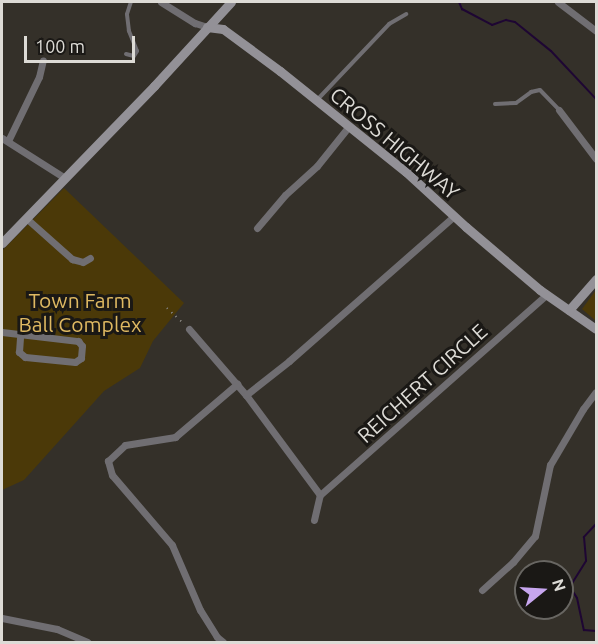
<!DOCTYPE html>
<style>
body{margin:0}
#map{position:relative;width:598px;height:644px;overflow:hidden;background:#343029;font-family:Ubuntu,sans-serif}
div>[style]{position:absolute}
.green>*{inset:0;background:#4b3908}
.stream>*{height:2px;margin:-1px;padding:0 1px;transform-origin:1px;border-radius:1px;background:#1e0633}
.path>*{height:1.5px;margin-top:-0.75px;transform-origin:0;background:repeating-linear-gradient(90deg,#7d7a74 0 1.5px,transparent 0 6px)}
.lane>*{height:4px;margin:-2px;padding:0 2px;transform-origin:2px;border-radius:2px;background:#706e72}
.street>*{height:7px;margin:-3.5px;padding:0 3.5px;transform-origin:3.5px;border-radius:3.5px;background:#706e72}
.secondary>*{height:9px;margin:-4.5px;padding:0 4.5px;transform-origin:4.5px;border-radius:4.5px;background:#939197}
span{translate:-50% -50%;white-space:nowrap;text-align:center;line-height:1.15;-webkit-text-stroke:6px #1a1815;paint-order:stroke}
.street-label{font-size:21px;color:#dddbd6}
.park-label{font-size:21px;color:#dfb962}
.frame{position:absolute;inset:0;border:3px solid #dddbd6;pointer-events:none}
.north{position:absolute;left:514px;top:560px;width:60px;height:60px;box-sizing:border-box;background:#1a1815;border:2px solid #686662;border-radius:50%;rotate:72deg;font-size:16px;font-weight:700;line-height:24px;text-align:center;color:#dddbd6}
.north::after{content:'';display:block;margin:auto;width:21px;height:27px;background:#c7a6ef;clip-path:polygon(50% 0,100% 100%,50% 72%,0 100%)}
.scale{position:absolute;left:24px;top:36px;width:111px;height:27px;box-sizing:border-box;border:3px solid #dddbd6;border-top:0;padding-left:8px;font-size:18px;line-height:21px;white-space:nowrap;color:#dddbd6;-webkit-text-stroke:4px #1a1815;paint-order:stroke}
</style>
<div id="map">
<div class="green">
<div style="clip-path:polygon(64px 188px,184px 303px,153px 341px,140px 368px,104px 391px,24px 480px,2px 490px,2px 251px)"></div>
<div style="clip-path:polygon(596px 290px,596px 321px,582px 309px)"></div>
</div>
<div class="stream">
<div style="left:459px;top:2px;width:8px;rotate:67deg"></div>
<div style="left:462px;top:9px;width:34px;rotate:28deg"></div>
<div style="left:492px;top:25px;width:15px;rotate:-20deg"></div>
<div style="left:506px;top:20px;width:9px;rotate:13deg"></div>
<div style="left:515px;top:22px;width:46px;rotate:38.9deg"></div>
<div style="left:551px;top:51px;width:66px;rotate:46.8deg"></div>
<div style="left:596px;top:524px;width:18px;rotate:133deg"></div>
<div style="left:584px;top:537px;width:24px;rotate:85deg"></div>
<div style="left:586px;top:561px;width:26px;rotate:122deg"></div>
<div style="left:572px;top:583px;width:7px;rotate:90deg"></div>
<div style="left:572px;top:590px;width:9px;rotate:58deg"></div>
<div style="left:577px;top:598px;width:33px;rotate:78deg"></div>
<div style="left:584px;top:630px;width:12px;rotate:5deg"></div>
</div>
<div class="path">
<div style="left:167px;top:308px;width:23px;rotate:43deg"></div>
</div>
<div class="lane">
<div style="left:126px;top:54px;width:8px;rotate:14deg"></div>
<div style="left:134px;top:56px;width:6px;rotate:-59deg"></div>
<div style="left:137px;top:51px;width:22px;rotate:-112deg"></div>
<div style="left:129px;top:31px;width:17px;rotate:-97deg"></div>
<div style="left:127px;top:14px;width:13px;rotate:-72deg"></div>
<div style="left:317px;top:100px;width:105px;rotate:-46.5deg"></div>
<div style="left:389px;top:24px;width:20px;rotate:-30deg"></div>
<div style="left:495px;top:104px;width:21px;rotate:-3deg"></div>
<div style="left:516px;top:103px;width:19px;rotate:-36deg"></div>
<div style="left:531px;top:92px;width:9px;rotate:-13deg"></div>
<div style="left:540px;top:90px;width:28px;rotate:46deg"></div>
</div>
<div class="street">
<div style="left:161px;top:2px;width:40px;rotate:32deg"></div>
<div style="left:195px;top:23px;width:13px;rotate:18deg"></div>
<div style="left:558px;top:2px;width:48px;rotate:37.3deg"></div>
<div style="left:559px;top:110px;width:61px;rotate:52.9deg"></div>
<div style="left:2px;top:138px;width:75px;rotate:32.4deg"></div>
<div style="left:8px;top:141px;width:71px;rotate:-64.2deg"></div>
<div style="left:39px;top:77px;width:17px;rotate:-77deg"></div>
<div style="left:26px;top:218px;width:62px;rotate:41.7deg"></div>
<div style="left:72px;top:259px;width:11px;rotate:15deg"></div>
<div style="left:83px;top:262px;width:8px;rotate:-30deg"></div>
<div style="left:257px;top:228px;width:43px;rotate:-49.7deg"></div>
<div style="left:285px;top:195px;width:43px;rotate:-42.2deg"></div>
<div style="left:317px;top:166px;width:51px;rotate:-51.3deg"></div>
<div style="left:189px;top:329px;width:87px;rotate:49.2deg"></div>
<div style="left:246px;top:395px;width:124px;rotate:53.5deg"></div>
<div style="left:2px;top:332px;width:77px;rotate:6.8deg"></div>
<div style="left:78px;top:341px;width:6px;rotate:51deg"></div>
<div style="left:82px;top:346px;width:12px;rotate:95deg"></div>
<div style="left:81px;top:358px;width:7px;rotate:146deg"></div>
<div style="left:75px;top:362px;width:50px;rotate:-174.3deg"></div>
<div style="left:25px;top:357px;width:8px;rotate:-140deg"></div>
<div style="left:19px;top:352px;width:16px;rotate:-86deg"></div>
<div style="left:246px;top:395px;width:55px;rotate:-38.3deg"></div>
<div style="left:289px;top:361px;width:220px;rotate:-41.3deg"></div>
<div style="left:314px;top:520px;width:26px;rotate:-77deg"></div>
<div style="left:320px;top:495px;width:302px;rotate:-41.5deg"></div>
<div style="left:482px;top:590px;width:42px;rotate:-42.1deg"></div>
<div style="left:513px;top:562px;width:34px;rotate:-50deg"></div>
<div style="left:535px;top:536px;width:73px;rotate:-78.1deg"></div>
<div style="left:550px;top:465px;width:65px;rotate:-59.5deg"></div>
<div style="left:583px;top:409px;width:21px;rotate:-53deg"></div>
<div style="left:2px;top:618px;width:56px;rotate:11.3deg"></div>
<div style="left:57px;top:629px;width:33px;rotate:23deg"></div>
<div style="left:223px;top:642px;width:8px;rotate:-140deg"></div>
<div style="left:217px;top:637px;width:32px;rotate:-122deg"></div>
<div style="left:200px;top:610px;width:71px;rotate:-113.3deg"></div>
<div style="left:172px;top:545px;width:92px;rotate:-130.6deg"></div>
<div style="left:112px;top:475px;width:15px;rotate:-106deg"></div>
<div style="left:108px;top:461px;width:23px;rotate:-43deg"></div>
<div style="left:125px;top:445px;width:51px;rotate:-9.1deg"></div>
<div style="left:175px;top:437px;width:82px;rotate:-40.5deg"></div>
</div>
<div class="secondary">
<div style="left:207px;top:27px;width:16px;rotate:7deg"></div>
<div style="left:223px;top:29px;width:71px;rotate:36.4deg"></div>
<div style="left:280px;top:71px;width:161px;rotate:38.7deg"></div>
<div style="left:406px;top:172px;width:81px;rotate:42.5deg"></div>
<div style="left:466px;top:227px;width:97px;rotate:40.4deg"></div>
<div style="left:540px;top:290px;width:68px;rotate:34.9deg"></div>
<div style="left:2px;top:243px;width:219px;rotate:-45.9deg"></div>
<div style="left:154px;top:86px;width:114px;rotate:-47.5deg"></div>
<div style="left:569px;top:310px;width:41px;rotate:-48.9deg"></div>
</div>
<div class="street-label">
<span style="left:395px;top:143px;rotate:40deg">CROSS HIGHWAY</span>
<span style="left:422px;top:383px;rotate:-42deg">REICHERT CIRCLE</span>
</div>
<div class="park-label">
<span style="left:80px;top:312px">Town Farm<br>Ball Complex</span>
</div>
<div class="frame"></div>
<div class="north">N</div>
<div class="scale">100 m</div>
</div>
